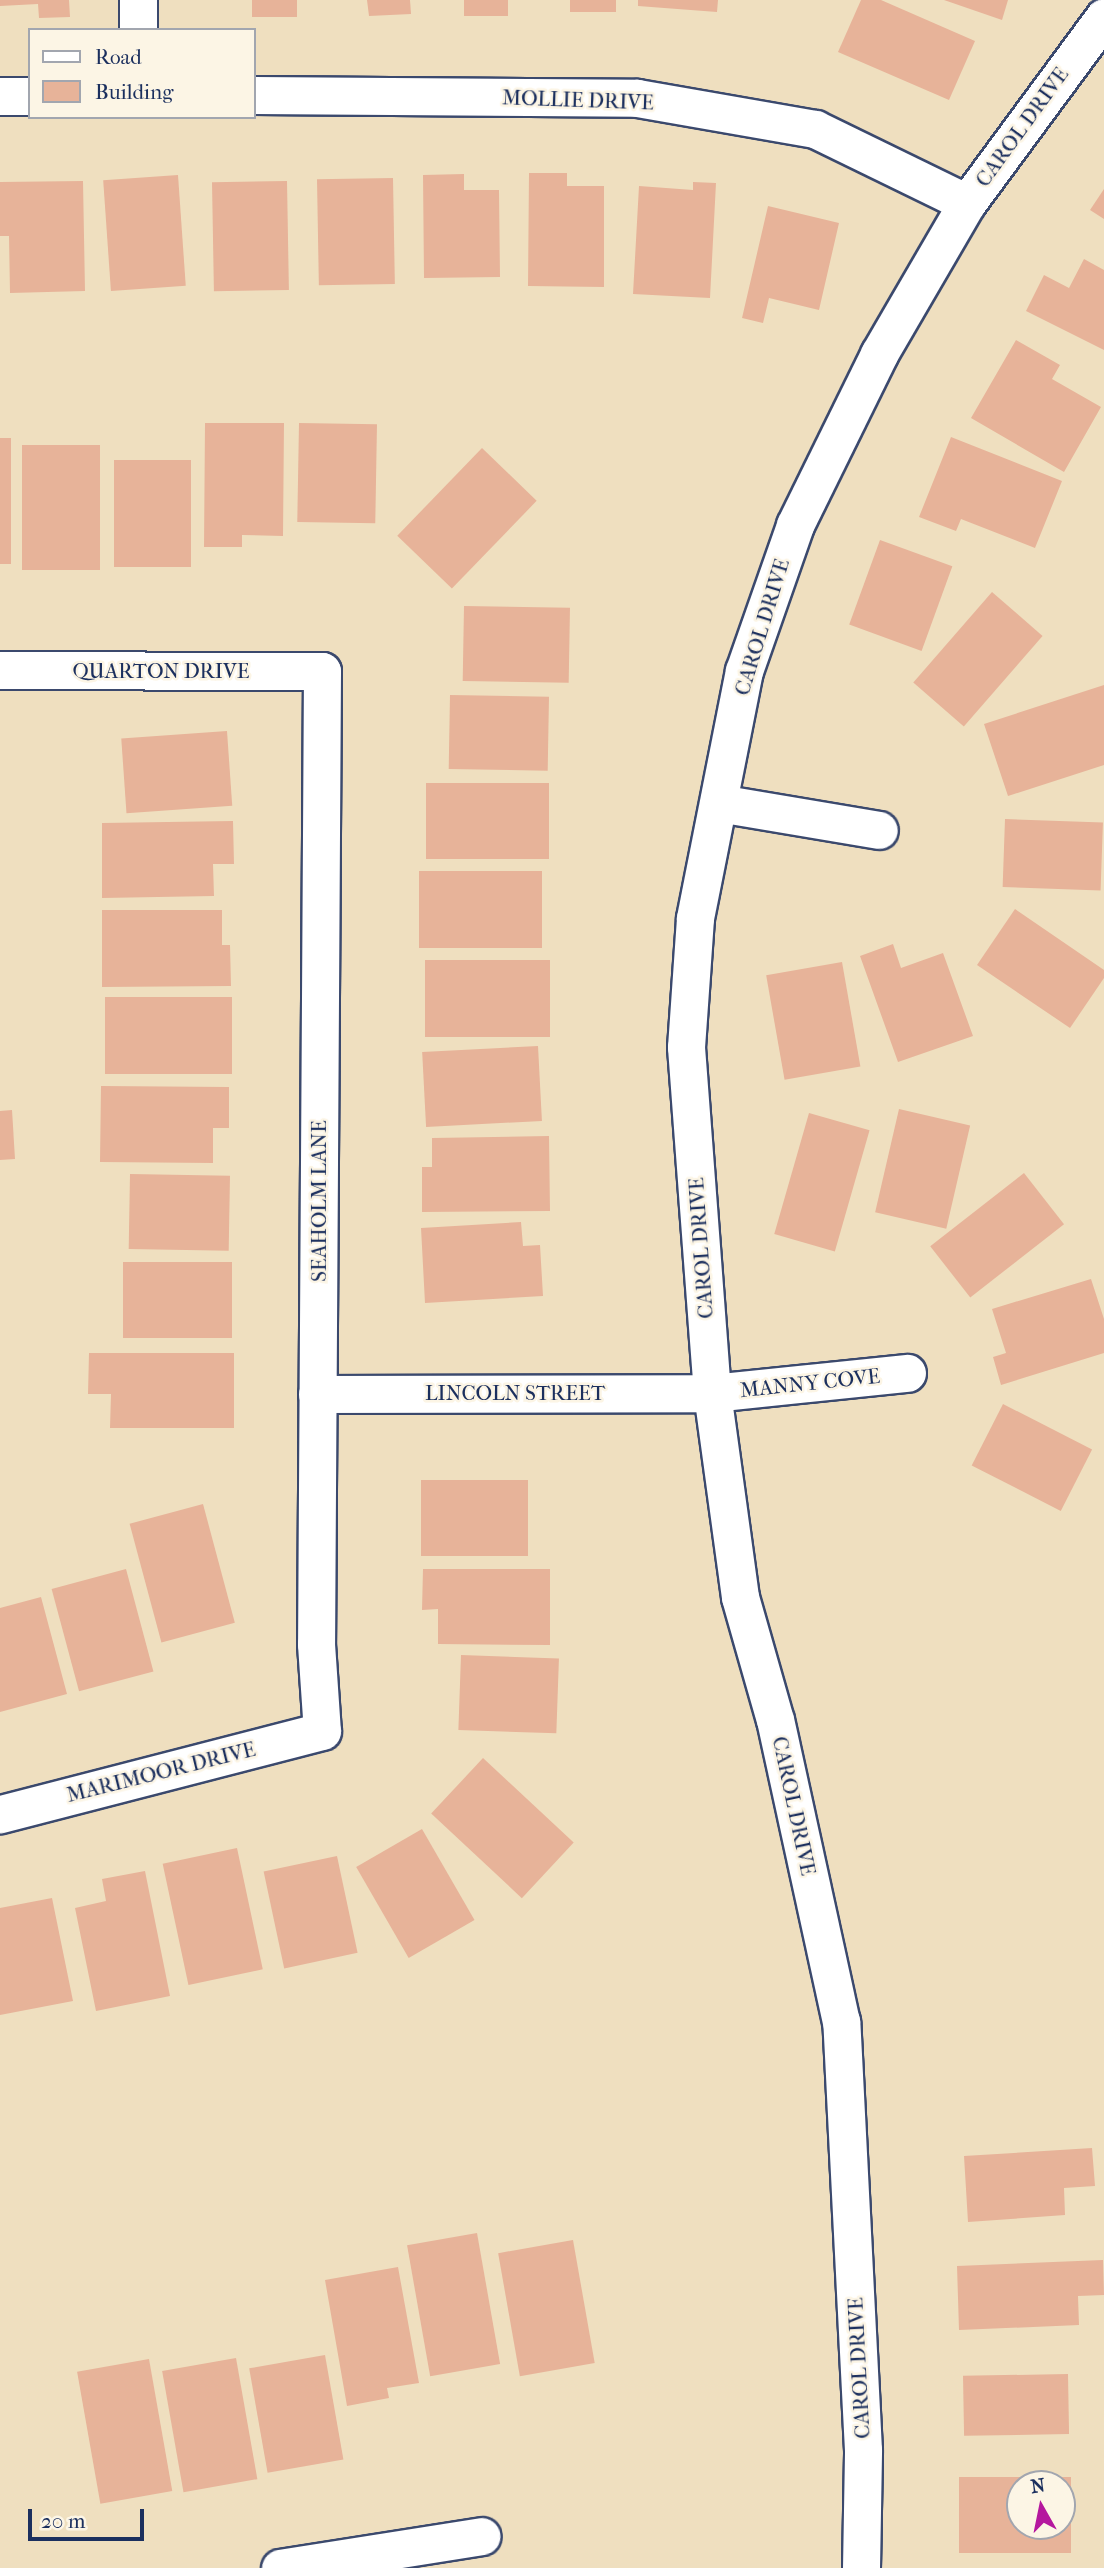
<!DOCTYPE html>
<style>
body{margin:0}
#map{position:relative;width:1104px;height:2568px;overflow:hidden;background:#efdfbf;font-family:"IM FELL French Canon",serif}
div>[style]{position:absolute}
.building>*{inset:0;background:#e7b399;transform-origin:0 0}
.roads{filter:drop-shadow(2px 0 #3b496d) drop-shadow(-2px 0 #3b496d) drop-shadow(0 2px #3b496d) drop-shadow(0 -2px #3b496d)}
.minor>*{height:37px;margin:-18.5px;padding:0 18.5px;transform-origin:18.5px;border-radius:18.5px;background:#fff}
span{translate:-50% -50%;white-space:nowrap;text-align:center;line-height:1.15;-webkit-text-stroke:5px #fcf5e5;paint-order:stroke}
.street-label{font-size:21px;color:#1b2f5e}
.legend{position:absolute;left:28px;top:28px;width:228px;height:91px;box-sizing:border-box;background:#fcf5e5;border:2px solid #a2a6af;margin:0;padding:9px 12px;list-style:none;font-size:21px;color:#1b2f5e}
.legend li{display:flex;align-items:center;gap:14px;height:35px}
.legend b{width:35px;border:2px solid #a2a6af}
.north{position:absolute;left:1006px;top:2470px;width:70px;height:70px;box-sizing:border-box;background:#fcf5e5;border:2px solid #a2a6af;border-radius:50%;rotate:351deg;font-size:19px;font-weight:700;line-height:28px;text-align:center;color:#1b2f5e}
.north::after{content:'';display:block;margin:auto;width:24px;height:32px;background:#b5179e;clip-path:polygon(50% 0,100% 100%,50% 72%,0 100%)}
.scale{position:absolute;left:28px;top:2509px;width:116px;height:32px;box-sizing:border-box;border:4px solid #1b2f5e;border-top:0;padding-left:9px;font-size:21px;line-height:24px;white-space:nowrap;color:#1b2f5e;-webkit-text-stroke:5px #fcf5e5;paint-order:stroke}
</style>
<div id="map">
<div class="building">
<div style="clip-path:polygon(0 0,69px 0,70px 17px,39px 18px,38px 4px,0 6px)"></div>
<div style="left:252px;top:0;width:45px;height:17px"></div>
<div style="clip-path:polygon(367px 0,410px 0,411px 14px,369px 16px)"></div>
<div style="left:464px;top:0;width:44px;height:16px"></div>
<div style="left:570px;top:0;width:46px;height:12px"></div>
<div style="clip-path:polygon(638px 0,718px 0,717px 12px,638px 6px)"></div>
<div style="clip-path:polygon(861px 0,881px 0,975px 41px,949px 100px,838px 52px)"></div>
<div style="clip-path:polygon(944px 0,1008px 0,1002px 20px)"></div>
<div style="clip-path:polygon(529px 173px,567px 173px,567px 186px,604px 186px,604px 287px,528px 286px)"></div>
<div style="clip-path:polygon(464px 174px,464px 190px,499px 190px,500px 277px,424px 278px,423px 175px)"></div>
<div style="left:178px;top:175px;width:111px;height:75px;rotate:86deg"></div>
<div style="left:393px;top:178px;width:106px;height:76px;rotate:89deg"></div>
<div style="clip-path:polygon(83px 181px,85px 291px,10px 293px,9px 236px,0 236px,0 182px)"></div>
<div style="left:287px;top:181px;width:109px;height:75px;rotate:89deg"></div>
<div style="clip-path:polygon(693px 182px,716px 183px,710px 298px,633px 294px,639px 186px,693px 190px)"></div>
<div style="clip-path:polygon(1104px 189px,1104px 219px,1090px 210px)"></div>
<div style="clip-path:polygon(768px 206px,839px 223px,819px 310px,769px 298px,763px 323px,742px 318px)"></div>
<div style="clip-path:polygon(1084px 259px,1104px 270px,1104px 350px,1026px 311px,1044px 275px,1069px 288px)"></div>
<div style="clip-path:polygon(1016px 340px,1060px 365px,1052px 379px,1101px 407px,1064px 472px,971px 418px)"></div>
<div style="clip-path:polygon(205px 423px,284px 423px,283px 536px,242px 535px,242px 547px,204px 547px)"></div>
<div style="left:299px;top:423px;width:78px;height:99px;rotate:1deg"></div>
<div style="clip-path:polygon(951px 437px,1062px 481px,1035px 548px,961px 519px,956px 531px,919px 517px)"></div>
<div style="left:0;top:438px;width:11px;height:126px"></div>
<div style="left:100px;top:445px;width:125px;height:78px;rotate:90deg"></div>
<div style="left:482px;top:448px;width:76px;height:122px;rotate:44deg"></div>
<div style="left:114px;top:460px;width:77px;height:107px"></div>
<div style="left:880px;top:540px;width:77px;height:90px;rotate:20deg"></div>
<div style="left:992px;top:592px;width:67px;height:120px;rotate:41deg"></div>
<div style="left:464px;top:606px;width:106px;height:75px;rotate:1deg"></div>
<div style="clip-path:polygon(1104px 685px,1104px 765px,1008px 796px,984px 724px)"></div>
<div style="left:450px;top:695px;width:99px;height:74px;rotate:1deg"></div>
<div style="left:227px;top:731px;width:75px;height:106px;rotate:86deg"></div>
<div style="left:549px;top:783px;width:76px;height:123px;rotate:90deg"></div>
<div style="left:1005px;top:819px;width:98px;height:68px;rotate:2deg"></div>
<div style="clip-path:polygon(233px 821px,234px 864px,213px 864px,214px 896px,102px 898px,102px 823px)"></div>
<div style="left:419px;top:871px;width:123px;height:77px"></div>
<div style="clip-path:polygon(1015px 909px,1104px 970px,1104px 978px,1070px 1028px,977px 965px)"></div>
<div style="clip-path:polygon(102px 910px,222px 910px,222px 945px,230px 945px,231px 986px,102px 987px)"></div>
<div style="clip-path:polygon(893px 944px,901px 968px,943px 953px,973px 1036px,898px 1062px,860px 956px)"></div>
<div style="left:425px;top:960px;width:125px;height:77px"></div>
<div style="left:842px;top:962px;width:106px;height:77px;rotate:80deg"></div>
<div style="left:232px;top:997px;width:77px;height:127px;rotate:90deg"></div>
<div style="left:538px;top:1046px;width:75px;height:116px;rotate:87deg"></div>
<div style="clip-path:polygon(101px 1086px,229px 1087px,229px 1128px,213px 1128px,213px 1163px,100px 1162px)"></div>
<div style="left:899px;top:1109px;width:73px;height:106px;rotate:13deg"></div>
<div style="clip-path:polygon(12px 1110px,15px 1159px,0 1160px,0 1111px)"></div>
<div style="left:809px;top:1113px;width:63px;height:126px;rotate:16deg"></div>
<div style="clip-path:polygon(549px 1136px,550px 1211px,422px 1212px,422px 1167px,432px 1167px,432px 1138px)"></div>
<div style="left:1024px;top:1173px;width:65px;height:119px;rotate:52deg"></div>
<div style="left:130px;top:1174px;width:100px;height:75px;rotate:1deg"></div>
<div style="clip-path:polygon(521px 1222px,523px 1246px,540px 1245px,543px 1296px,425px 1303px,421px 1228px)"></div>
<div style="left:123px;top:1262px;width:109px;height:76px"></div>
<div style="clip-path:polygon(1091px 1279px,1104px 1319px,1104px 1353px,1001px 1385px,993px 1357px,1006px 1353px,992px 1309px)"></div>
<div style="clip-path:polygon(89px 1353px,234px 1353px,234px 1428px,110px 1428px,111px 1394px,88px 1394px)"></div>
<div style="left:1003px;top:1404px;width:100px;height:69px;rotate:27deg"></div>
<div style="left:421px;top:1480px;width:107px;height:76px"></div>
<div style="left:203px;top:1504px;width:123px;height:76px;rotate:75deg"></div>
<div style="left:126px;top:1569px;width:106px;height:77px;rotate:75deg"></div>
<div style="clip-path:polygon(423px 1569px,550px 1569px,550px 1645px,438px 1644px,438px 1609px,422px 1610px)"></div>
<div style="clip-path:polygon(41px 1597px,67px 1694px,0 1712px,0 1608px)"></div>
<div style="left:461px;top:1655px;width:98px;height:75px;rotate:2deg"></div>
<div style="left:483px;top:1758px;width:124px;height:76px;rotate:43deg"></div>
<div style="left:422px;top:1829px;width:105px;height:76px;rotate:60deg"></div>
<div style="left:237px;top:1848px;width:124px;height:76px;rotate:78deg"></div>
<div style="left:337px;top:1856px;width:99px;height:75px;rotate:78deg"></div>
<div style="clip-path:polygon(145px 1871px,170px 1996px,96px 2011px,75px 1908px,106px 1901px,102px 1879px)"></div>
<div style="clip-path:polygon(52px 1898px,73px 2001px,0 2015px,0 1908px)"></div>
<div style="clip-path:polygon(1092px 2148px,1095px 2186px,1064px 2188px,1065px 2215px,968px 2222px,964px 2156px)"></div>
<div style="left:477px;top:2233px;width:133px;height:71px;rotate:80deg"></div>
<div style="left:573px;top:2240px;width:125px;height:76px;rotate:80deg"></div>
<div style="clip-path:polygon(1103px 2260px,1104px 2295px,1078px 2296px,1079px 2325px,959px 2330px,957px 2266px)"></div>
<div style="clip-path:polygon(398px 2267px,419px 2383px,387px 2388px,389px 2398px,347px 2406px,325px 2280px)"></div>
<div style="left:325px;top:2355px;width:106px;height:77px;rotate:80deg"></div>
<div style="left:236px;top:2358px;width:123px;height:75px;rotate:80deg"></div>
<div style="left:149px;top:2359px;width:134px;height:73px;rotate:80deg"></div>
<div style="left:1068px;top:2374px;width:60px;height:105px;rotate:89deg"></div>
<div style="clip-path:polygon(evenodd,959px 2477px,1071px 2477px,1071px 2553px,959px 2553px,959px 2477px,1020px 2484px,1062px 2484px,1062px 2526px,1020px 2526px,1020px 2484px)"></div>
</div>
<div class="roads">
<div class="minor">
<div style="left:138px;top:0;width:30px;rotate:90deg"></div>
<div style="left:254px;top:95px;width:383px;rotate:0.4deg"></div>
<div style="left:637px;top:98px;width:181px;rotate:9.9deg"></div>
<div style="left:815px;top:129px;width:169px;rotate:26deg"></div>
<div style="left:0;top:96px;width:30px"></div>
<div style="left:0;top:670px;width:322px;rotate:0.2deg"></div>
<div style="left:322px;top:671px;width:973px;rotate:90.35deg"></div>
<div style="left:316px;top:1644px;width:87px;rotate:86.1deg"></div>
<div style="left:322px;top:1731px;width:333px;rotate:165.5deg"></div>
<div style="left:719px;top:803px;width:162px;rotate:9.6deg"></div>
<div style="left:317px;top:1394px;width:395px;rotate:-0.1deg"></div>
<div style="left:712px;top:1393px;width:196px;rotate:-5.9deg"></div>
<div style="left:280px;top:2568px;width:204px;rotate:-9deg"></div>
<div style="left:861px;top:2568px;width:118px;rotate:-89deg"></div>
<div style="left:863px;top:2450px;width:429px;rotate:-92.9deg"></div>
<div style="left:841px;top:2022px;width:309px;rotate:-102.3deg"></div>
<div style="left:775px;top:1720px;width:128px;rotate:-105.9deg"></div>
<div style="left:740px;top:1597px;width:206px;rotate:-97.8deg"></div>
<div style="left:712px;top:1393px;width:347px;rotate:-94.3deg"></div>
<div style="left:686px;top:1047px;width:129px;rotate:-86deg"></div>
<div style="left:695px;top:918px;width:252px;rotate:-78.8deg"></div>
<div style="left:744px;top:671px;width:155px;rotate:-70.7deg"></div>
<div style="left:795px;top:525px;width:191px;rotate:-63.8deg"></div>
<div style="left:879px;top:354px;width:175px;rotate:-59.8deg"></div>
<div style="left:967px;top:203px;width:231px;rotate:-53.6deg"></div>
</div>
</div>
<div class="street-label">
<span style="left:578px;top:100px;rotate:2deg">MOLLIE DRIVE</span>
<span style="left:1022px;top:127px;rotate:-54deg">CAROL DRIVE</span>
<span style="left:762px;top:627px;rotate:-73deg">CAROL DRIVE</span>
<span style="left:161px;top:671px">QUARTON DRIVE</span>
<span style="left:319px;top:1201px;rotate:-90deg">SEAHOLM LANE</span>
<span style="left:701px;top:1248px;rotate:-94deg">CAROL DRIVE</span>
<span style="left:810px;top:1383px;rotate:-6deg">MANNY COVE</span>
<span style="left:515px;top:1393px">LINCOLN STREET</span>
<span style="left:161px;top:1772px;rotate:-14deg">MARIMOOR DRIVE</span>
<span style="left:794px;top:1806px;rotate:78deg">CAROL DRIVE</span>
<span style="left:859px;top:2368px;rotate:-93deg">CAROL DRIVE</span>
</div>
<ul class="legend">
<li><b style="height:9px;background:#fff"></b>Road</li>
<li><b style="height:19px;background:#e7b399"></b>Building</li>
</ul>
<div class="north">N</div>
<div class="scale">20 m</div>
</div>
